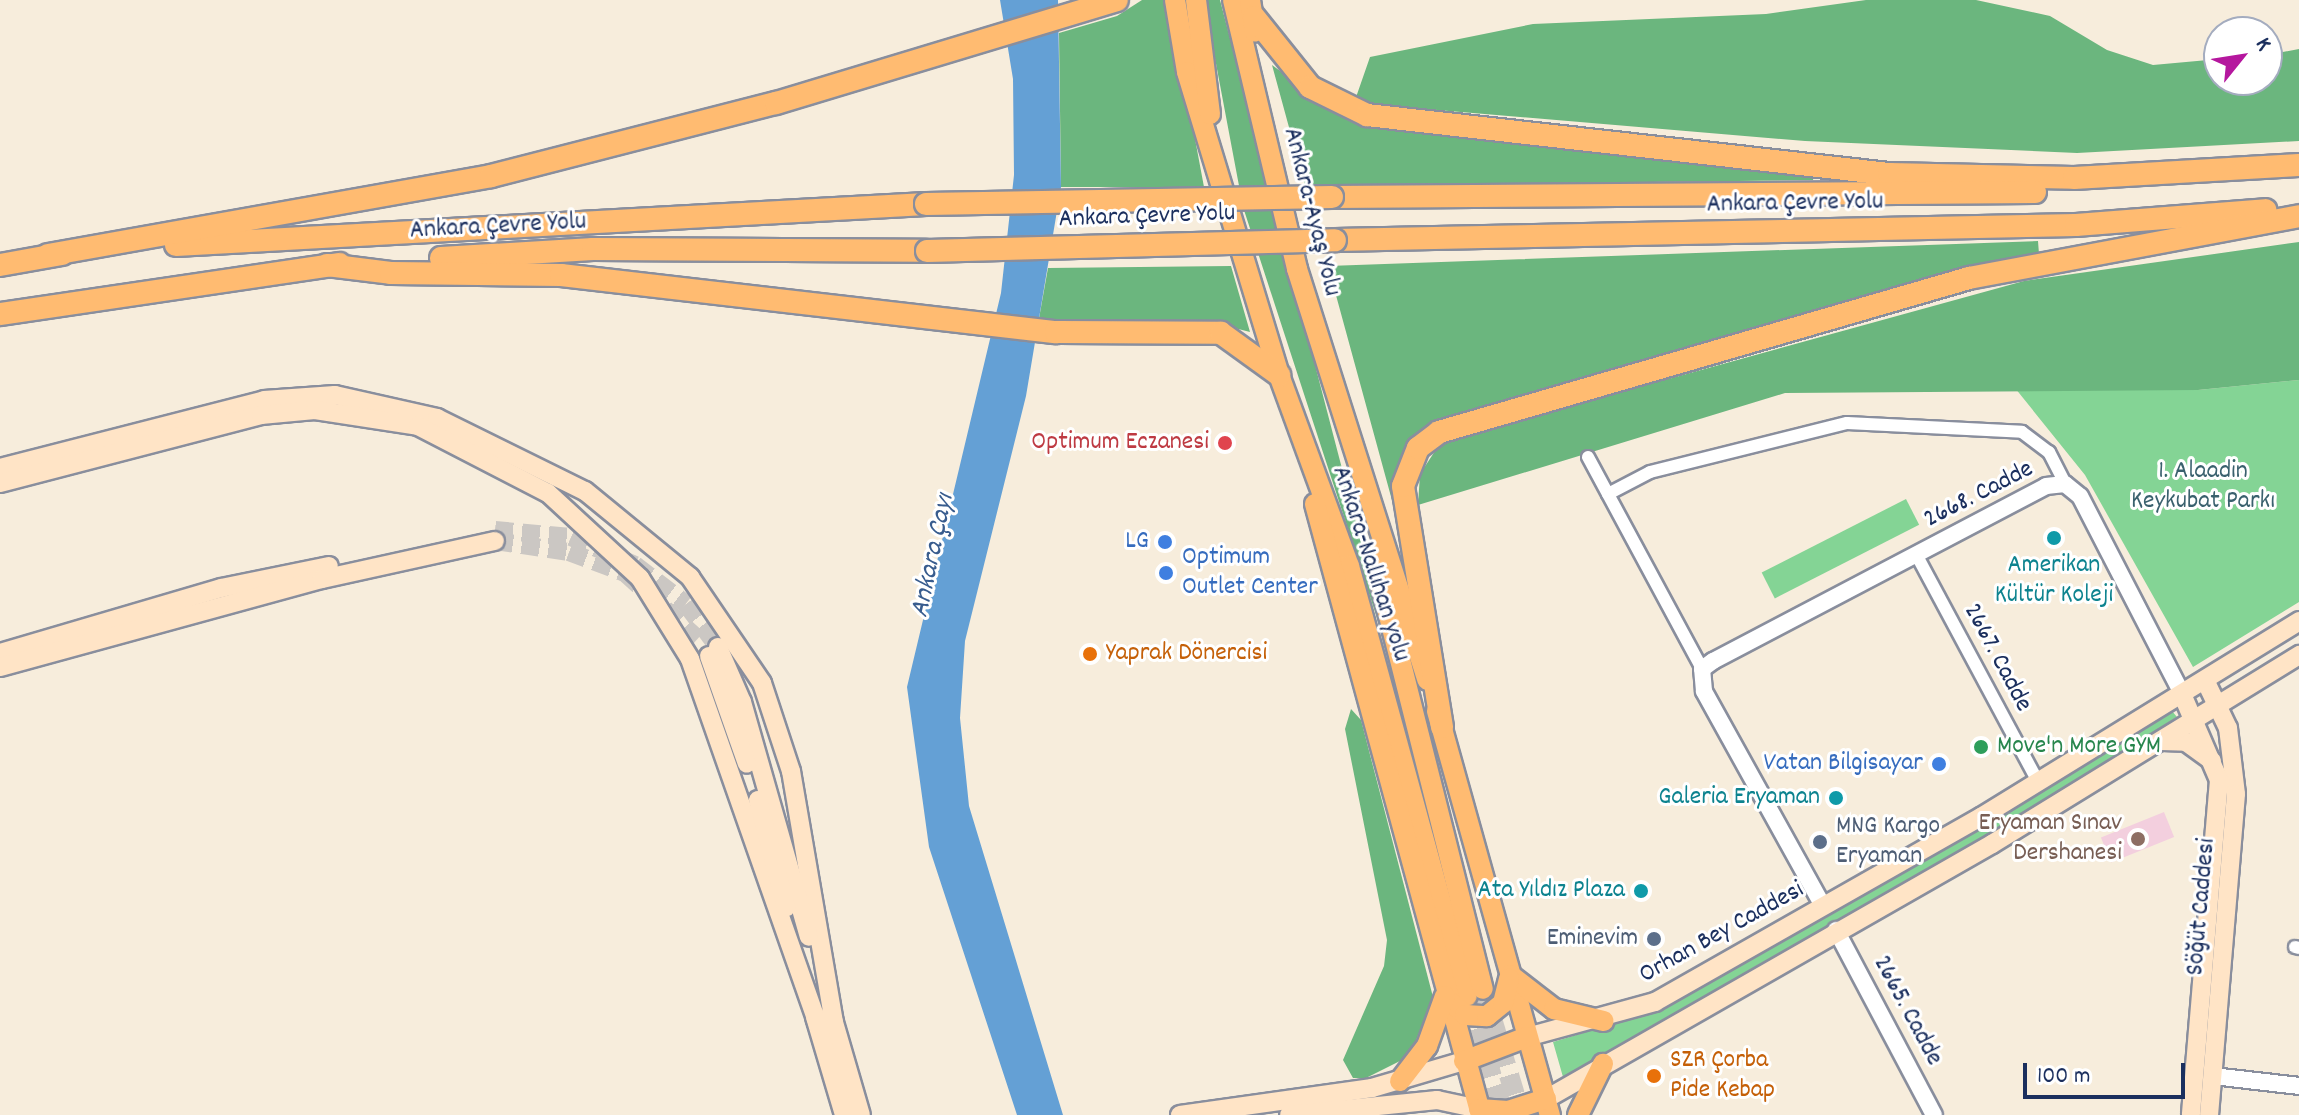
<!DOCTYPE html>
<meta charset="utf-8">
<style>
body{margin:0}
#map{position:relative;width:2299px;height:1115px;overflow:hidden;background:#f7eddc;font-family:Dekko,sans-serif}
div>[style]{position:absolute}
.built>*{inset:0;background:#f3cfde;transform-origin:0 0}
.green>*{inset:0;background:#84d495;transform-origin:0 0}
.forest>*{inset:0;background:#6bb67e}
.water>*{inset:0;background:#64a0d5}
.secondary-tunnel>*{height:18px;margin-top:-9px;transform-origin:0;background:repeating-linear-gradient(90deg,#cbc7c3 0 18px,transparent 0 27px)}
.trunk-tunnel>*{height:20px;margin-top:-10px;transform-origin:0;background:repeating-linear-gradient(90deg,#cbc7c3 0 20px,transparent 0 30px)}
.roads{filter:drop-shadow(2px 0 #898e9d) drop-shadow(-2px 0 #898e9d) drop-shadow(0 2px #898e9d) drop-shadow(0 -2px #898e9d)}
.minor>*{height:12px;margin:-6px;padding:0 6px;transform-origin:6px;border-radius:6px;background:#fff}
.tertiary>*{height:16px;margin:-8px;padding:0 8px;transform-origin:8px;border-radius:8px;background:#fff}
.secondary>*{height:18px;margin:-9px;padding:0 9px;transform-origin:9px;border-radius:9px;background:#ffe4c6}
.trunk>*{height:20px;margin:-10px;padding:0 10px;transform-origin:10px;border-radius:10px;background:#ffbb71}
.motorway>*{height:22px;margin:-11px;padding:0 11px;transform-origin:11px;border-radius:11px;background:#ffbb71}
.bridges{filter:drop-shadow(2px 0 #898e9d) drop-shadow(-2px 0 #898e9d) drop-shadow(0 2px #898e9d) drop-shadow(0 -2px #898e9d)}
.motorway-bridge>*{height:22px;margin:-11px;padding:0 11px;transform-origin:11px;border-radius:11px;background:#ffbb71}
.dots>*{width:22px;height:22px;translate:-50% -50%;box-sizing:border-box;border:4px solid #fff;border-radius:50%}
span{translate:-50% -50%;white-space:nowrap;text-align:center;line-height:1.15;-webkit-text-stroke:6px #fff;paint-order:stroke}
.street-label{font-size:26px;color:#1b2f5e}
.health-label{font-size:26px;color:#be3a42}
.right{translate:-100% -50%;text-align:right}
.park-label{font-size:26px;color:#3a616e}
.shop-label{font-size:26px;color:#366cbe}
.left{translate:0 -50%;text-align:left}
.culture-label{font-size:26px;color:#0d838f}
.food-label{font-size:26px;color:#c56008}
.leisure-label{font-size:26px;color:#27864d}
.education-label{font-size:26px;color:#785e54}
.service-label{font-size:26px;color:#4e5e75}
.water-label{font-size:28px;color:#385c8e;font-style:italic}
.north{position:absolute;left:2203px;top:16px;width:80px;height:80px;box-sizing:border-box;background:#fff;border:2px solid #a4acbf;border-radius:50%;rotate:60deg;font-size:22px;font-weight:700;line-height:32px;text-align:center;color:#1b2f5e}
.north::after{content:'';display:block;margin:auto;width:28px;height:36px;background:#b5179e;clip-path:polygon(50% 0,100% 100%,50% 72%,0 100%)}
.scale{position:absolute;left:2023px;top:1063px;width:162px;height:36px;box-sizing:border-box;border:4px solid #1b2f5e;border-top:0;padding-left:10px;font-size:24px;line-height:28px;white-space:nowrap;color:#1b2f5e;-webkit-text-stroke:6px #fff;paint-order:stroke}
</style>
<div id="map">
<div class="built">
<div style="left:2164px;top:812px;width:27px;height:68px;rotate:68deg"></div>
</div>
<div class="green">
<div style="clip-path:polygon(2299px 380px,2299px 602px,2193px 667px,2085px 475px,2015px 388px,2198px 390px)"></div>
<div style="left:1906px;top:499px;width:29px;height:162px;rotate:63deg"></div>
<div style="clip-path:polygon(2172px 711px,2177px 717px,2004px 825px,1563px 1077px,1553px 1042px,1663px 1009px,2001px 818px)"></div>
</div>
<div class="forest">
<div style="clip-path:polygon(1142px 0,1169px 0,1204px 187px,1061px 187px,1059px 33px,1117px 16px)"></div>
<div style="clip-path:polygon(1204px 0,1220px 0,1478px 991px,1376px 615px,1243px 207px)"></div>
<div style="clip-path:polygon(1866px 0,1976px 0,2050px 16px,2107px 50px,2153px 65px,2219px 59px,2219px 80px,2267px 80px,2267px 55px,2299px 49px,2299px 141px,2077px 153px,1805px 141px,1354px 103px,1370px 57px,1533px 24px,1766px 14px)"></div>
<div style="clip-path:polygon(1272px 65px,1334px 111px,1815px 168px,1813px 180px,1305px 186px)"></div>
<div style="clip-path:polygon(2038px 241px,2039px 254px,1433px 424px,1393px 504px,1328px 266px)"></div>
<div style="clip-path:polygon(2299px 242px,2299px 380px,2198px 390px,1785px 393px,1418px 505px,1420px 474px,1437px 448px,1461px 436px,2024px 281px)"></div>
<div style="clip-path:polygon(1231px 266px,1250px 332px,1219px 324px,1038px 324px,1048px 268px)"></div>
<div style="clip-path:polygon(1351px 709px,1361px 720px,1433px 997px,1410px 1056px,1366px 1078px,1353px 1078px,1343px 1060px,1384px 966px,1387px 940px,1345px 729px)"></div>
</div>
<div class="water">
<div style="clip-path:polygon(1000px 0,1058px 0,1061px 187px,1026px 396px,965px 641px,960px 718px,969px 806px,1063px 1115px,1017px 1115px,929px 847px,907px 687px,1001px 293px,1014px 175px,1013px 79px)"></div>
</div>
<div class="secondary-tunnel">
<div style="left:495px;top:530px;width:76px;rotate:5.3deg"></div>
<div style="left:571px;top:537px;width:70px;rotate:23.6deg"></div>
<div style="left:635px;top:565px;width:64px;rotate:37.4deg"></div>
<div style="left:686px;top:604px;width:54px;rotate:53.3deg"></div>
<div style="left:495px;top:541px;width:75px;rotate:8.5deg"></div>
<div style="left:569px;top:552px;width:60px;rotate:20.6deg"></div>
<div style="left:625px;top:573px;width:98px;rotate:42.1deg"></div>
</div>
<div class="trunk-tunnel">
<div style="left:1483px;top:989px;width:132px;rotate:73.2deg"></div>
<div style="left:1468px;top:1000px;width:121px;rotate:72.6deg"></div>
</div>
<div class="roads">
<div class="minor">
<div style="left:1588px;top:457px;width:241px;rotate:61.7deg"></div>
<div style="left:1608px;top:494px;width:47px;rotate:-27.6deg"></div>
<div style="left:1650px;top:472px;width:203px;rotate:-14deg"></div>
<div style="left:1847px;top:423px;width:175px;rotate:2.9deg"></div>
<div style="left:2022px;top:432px;width:34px;rotate:37deg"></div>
<div style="left:2049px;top:452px;width:36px;rotate:63deg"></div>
<div style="left:1916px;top:554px;width:259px;rotate:61.8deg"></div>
<div style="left:2295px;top:947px;width:4px;rotate:14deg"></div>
</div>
<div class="tertiary">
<div style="left:1823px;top:906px;width:246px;rotate:-119deg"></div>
<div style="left:1704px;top:691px;width:22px;rotate:-95deg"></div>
<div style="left:1702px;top:669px;width:14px;rotate:-36deg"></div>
<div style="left:1713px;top:661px;width:376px;rotate:-27.7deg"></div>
<div style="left:2046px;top:486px;width:19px;rotate:-6deg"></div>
<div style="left:2065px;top:484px;width:19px;rotate:39deg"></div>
<div style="left:2080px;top:496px;width:223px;rotate:62.7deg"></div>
<div style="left:1836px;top:930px;width:209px;rotate:62.1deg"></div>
<div style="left:2213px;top:1076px;width:87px;rotate:6.6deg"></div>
</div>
<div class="secondary">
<div style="left:0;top:468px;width:273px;rotate:-14.4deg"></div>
<div style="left:264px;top:400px;width:71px;rotate:-4deg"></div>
<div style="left:335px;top:395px;width:105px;rotate:12.7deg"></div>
<div style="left:437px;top:418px;width:165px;rotate:26.3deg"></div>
<div style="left:585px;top:491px;width:136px;rotate:39.3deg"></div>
<div style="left:690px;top:577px;width:128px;rotate:55.8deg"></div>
<div style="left:762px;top:683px;width:93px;rotate:71.8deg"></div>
<div style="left:791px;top:771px;width:255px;rotate:80.3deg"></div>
<div style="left:0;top:483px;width:270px;rotate:-14.6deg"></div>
<div style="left:261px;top:415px;width:54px;rotate:-5.3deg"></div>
<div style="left:315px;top:410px;width:104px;rotate:8.8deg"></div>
<div style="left:418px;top:426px;width:146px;rotate:27.3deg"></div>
<div style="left:548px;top:493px;width:125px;rotate:42.7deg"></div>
<div style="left:640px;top:578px;width:95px;rotate:58.3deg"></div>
<div style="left:690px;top:659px;width:391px;rotate:70.7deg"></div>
<div style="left:718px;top:647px;width:60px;rotate:66.4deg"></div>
<div style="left:742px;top:702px;width:244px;rotate:74.1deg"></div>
<div style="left:0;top:653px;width:230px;rotate:-16.4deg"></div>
<div style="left:221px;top:588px;width:110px;rotate:-11.5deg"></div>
<div style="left:709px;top:656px;width:114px;rotate:70.6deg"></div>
<div style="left:0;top:667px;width:334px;rotate:-15.3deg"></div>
<div style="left:322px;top:579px;width:177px;rotate:-12.4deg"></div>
<div style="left:2205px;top:680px;width:53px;rotate:64.4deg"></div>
<div style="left:2228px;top:728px;width:66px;rotate:83.1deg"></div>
<div style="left:2236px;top:794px;width:322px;rotate:94.8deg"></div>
<div style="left:2182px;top:694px;width:94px;rotate:66.7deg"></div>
<div style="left:2219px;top:780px;width:336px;rotate:94.8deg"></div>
<div style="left:2162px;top:741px;width:24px;rotate:2deg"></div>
<div style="left:2186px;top:742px;width:32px;rotate:36deg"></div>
<div style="left:758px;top:800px;width:111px;rotate:75.3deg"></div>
<div style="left:831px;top:1012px;width:107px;rotate:73.8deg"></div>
<div style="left:815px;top:1017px;width:102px;rotate:73.5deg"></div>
<div style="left:1527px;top:1037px;width:133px;rotate:-15.3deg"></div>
<div style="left:1655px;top:1002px;width:375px;rotate:-29.6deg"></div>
<div style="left:1981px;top:817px;width:374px;rotate:-31.6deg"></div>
<div style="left:1546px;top:1099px;width:514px;rotate:-29.76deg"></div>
<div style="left:1992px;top:844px;width:361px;rotate:-31.6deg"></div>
<div style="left:1180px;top:1115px;width:194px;rotate:-8deg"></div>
<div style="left:1372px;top:1088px;width:96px;rotate:-16.4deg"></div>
<div style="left:1289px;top:1115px;width:149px;rotate:-5.8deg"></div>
<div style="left:1437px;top:1100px;width:43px;rotate:12.1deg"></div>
</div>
<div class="trunk">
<div style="left:1175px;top:0;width:73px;rotate:80.5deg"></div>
<div style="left:1187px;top:72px;width:317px;rotate:73.1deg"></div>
<div style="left:1279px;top:375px;width:203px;rotate:69.9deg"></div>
<div style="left:1349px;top:566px;width:446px;rotate:74.7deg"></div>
<div style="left:1196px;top:0;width:115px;rotate:83deg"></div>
<div style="left:1233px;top:0;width:277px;rotate:76.6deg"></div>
<div style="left:1297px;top:269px;width:431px;rotate:72.4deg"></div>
<div style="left:1250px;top:0;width:32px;rotate:81deg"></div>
<div style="left:1315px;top:504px;width:633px;rotate:74.8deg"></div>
<div style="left:1375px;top:560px;width:442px;rotate:75.9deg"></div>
<div style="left:1437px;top:711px;width:420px;rotate:74.4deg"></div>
<div style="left:1510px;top:975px;width:56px;rotate:37.7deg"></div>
<div style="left:1554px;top:1009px;width:51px;rotate:13.5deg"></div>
<div style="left:1448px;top:1000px;width:23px;rotate:41deg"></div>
<div style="left:1465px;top:1015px;width:22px;rotate:3deg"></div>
<div style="left:1487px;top:1016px;width:21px;rotate:-39deg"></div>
<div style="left:1503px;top:1003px;width:25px;rotate:-76deg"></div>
<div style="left:1464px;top:1061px;width:67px;rotate:-20.9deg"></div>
<div style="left:1400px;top:1081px;width:44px;rotate:-52.4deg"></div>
<div style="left:1427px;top:1046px;width:53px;rotate:-70.2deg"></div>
<div style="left:1479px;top:1109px;width:29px;rotate:4deg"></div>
<div style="left:1508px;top:1111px;width:40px;rotate:-18deg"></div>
<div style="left:1578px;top:1115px;width:57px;rotate:-63.9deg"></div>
</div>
<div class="motorway">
<div style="left:1254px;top:17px;width:90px;rotate:51.3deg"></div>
<div style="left:1310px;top:87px;width:64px;rotate:26.2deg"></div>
<div style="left:1367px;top:115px;width:525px;rotate:6.45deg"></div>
<div style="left:1889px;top:174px;width:185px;rotate:1.2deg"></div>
<div style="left:2074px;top:178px;width:225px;rotate:-3.3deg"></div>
<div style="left:1332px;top:197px;width:703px;rotate:-0.41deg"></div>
<div style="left:1335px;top:240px;width:741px;rotate:-1.16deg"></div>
<div style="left:2076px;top:225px;width:190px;rotate:-4.5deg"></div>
<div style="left:176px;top:245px;width:751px;rotate:-3.13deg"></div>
<div style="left:48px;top:255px;width:450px;rotate:-10.1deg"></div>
<div style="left:491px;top:176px;width:294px;rotate:-14.4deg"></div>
<div style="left:776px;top:103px;width:356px;rotate:-16.8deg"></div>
<div style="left:441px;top:258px;width:152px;rotate:-3.4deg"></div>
<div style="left:593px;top:249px;width:334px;rotate:0.3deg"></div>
<div style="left:0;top:265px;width:63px;rotate:-10.1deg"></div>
<div style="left:327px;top:265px;width:64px;rotate:7.1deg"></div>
<div style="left:391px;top:273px;width:170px;rotate:0.7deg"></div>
<div style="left:561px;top:275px;width:498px;rotate:6.6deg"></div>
<div style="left:1056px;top:332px;width:165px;rotate:0.3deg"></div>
<div style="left:1221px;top:333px;width:72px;rotate:35.9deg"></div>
<div style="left:0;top:314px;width:343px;rotate:-8.4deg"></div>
<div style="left:1442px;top:727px;width:244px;rotate:-99.2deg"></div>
<div style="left:1403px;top:486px;width:41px;rotate:-68.5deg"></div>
<div style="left:1418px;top:448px;width:26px;rotate:-37deg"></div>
<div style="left:1439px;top:432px;width:552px;rotate:-16.2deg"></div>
<div style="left:1969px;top:278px;width:336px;rotate:-10.6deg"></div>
</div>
</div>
<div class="bridges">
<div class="motorway-bridge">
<div style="left:926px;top:204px;width:406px;rotate:-1deg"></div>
<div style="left:927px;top:251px;width:408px;rotate:-1.5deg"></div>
</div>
</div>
<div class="dots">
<div style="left:1225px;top:443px;background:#e0444e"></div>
<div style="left:2054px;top:538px;background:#0f9aa8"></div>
<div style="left:1165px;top:542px;background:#3f7fe0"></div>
<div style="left:1166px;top:573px;background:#3f7fe0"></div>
<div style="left:1090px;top:654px;background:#e8710a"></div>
<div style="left:1981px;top:747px;background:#2e9e5b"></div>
<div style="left:1939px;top:764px;background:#3f7fe0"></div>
<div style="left:1836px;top:798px;background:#0f9aa8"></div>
<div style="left:2138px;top:839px;background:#8d6e63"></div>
<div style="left:1820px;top:842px;background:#5c6f8a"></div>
<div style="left:1641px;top:891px;background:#0f9aa8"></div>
<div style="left:1654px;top:939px;background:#5c6f8a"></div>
<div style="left:1654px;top:1076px;background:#e8710a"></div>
</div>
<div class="street-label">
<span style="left:1795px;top:204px;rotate:-1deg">Ankara Çevre Yolu</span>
<span style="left:1311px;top:212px;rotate:76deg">Ankara-Ayaş Yolu</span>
<span style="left:1147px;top:217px;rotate:-2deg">Ankara Çevre Yolu</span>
<span style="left:498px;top:227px;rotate:-3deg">Ankara Çevre Yolu</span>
<span style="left:1979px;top:495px;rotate:-27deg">2668. Cadde</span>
<span style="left:1370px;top:564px;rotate:72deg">Ankara-Nallıhan yolu</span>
<span style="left:1997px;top:658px;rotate:62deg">2667. Cadde</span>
<span style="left:2202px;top:907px;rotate:-85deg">Söğüt Caddesi</span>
<span style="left:1722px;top:933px;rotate:-29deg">Orhan Bey Caddesi</span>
<span style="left:1907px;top:1011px;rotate:62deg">2665. Cadde</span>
</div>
<div class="health-label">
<span class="right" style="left:1209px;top:443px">Optimum Eczanesi</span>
</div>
<div class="park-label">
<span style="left:2203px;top:487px">1. Alaadin<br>Keykubat Parkı</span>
</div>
<div class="shop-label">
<span class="right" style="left:1149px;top:542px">LG</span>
<span class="left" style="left:1182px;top:573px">Optimum<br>Outlet Center</span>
<span class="right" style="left:1923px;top:764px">Vatan Bilgisayar</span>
</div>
<div class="culture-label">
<span style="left:2054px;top:581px">Amerikan<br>Kültür Koleji</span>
<span class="right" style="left:1820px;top:798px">Galeria Eryaman</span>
<span class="right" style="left:1625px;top:891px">Ata Yıldız Plaza</span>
</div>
<div class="food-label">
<span class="left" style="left:1106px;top:654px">Yaprak Dönercisi</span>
<span class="left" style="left:1670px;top:1076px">SZR Çorba<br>Pide Kebap</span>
</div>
<div class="leisure-label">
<span class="left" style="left:1997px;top:747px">Move'n More GYM</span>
</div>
<div class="education-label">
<span class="right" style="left:2122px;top:839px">Eryaman Sınav<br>Dershanesi</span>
</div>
<div class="service-label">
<span class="left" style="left:1836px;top:842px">MNG Kargo<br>Eryaman</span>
<span class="right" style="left:1638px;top:939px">Eminevim</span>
</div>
<div class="water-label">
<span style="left:934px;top:556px;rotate:-78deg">Ankara Çayı</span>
</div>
<div class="north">K</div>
<div class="scale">100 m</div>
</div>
